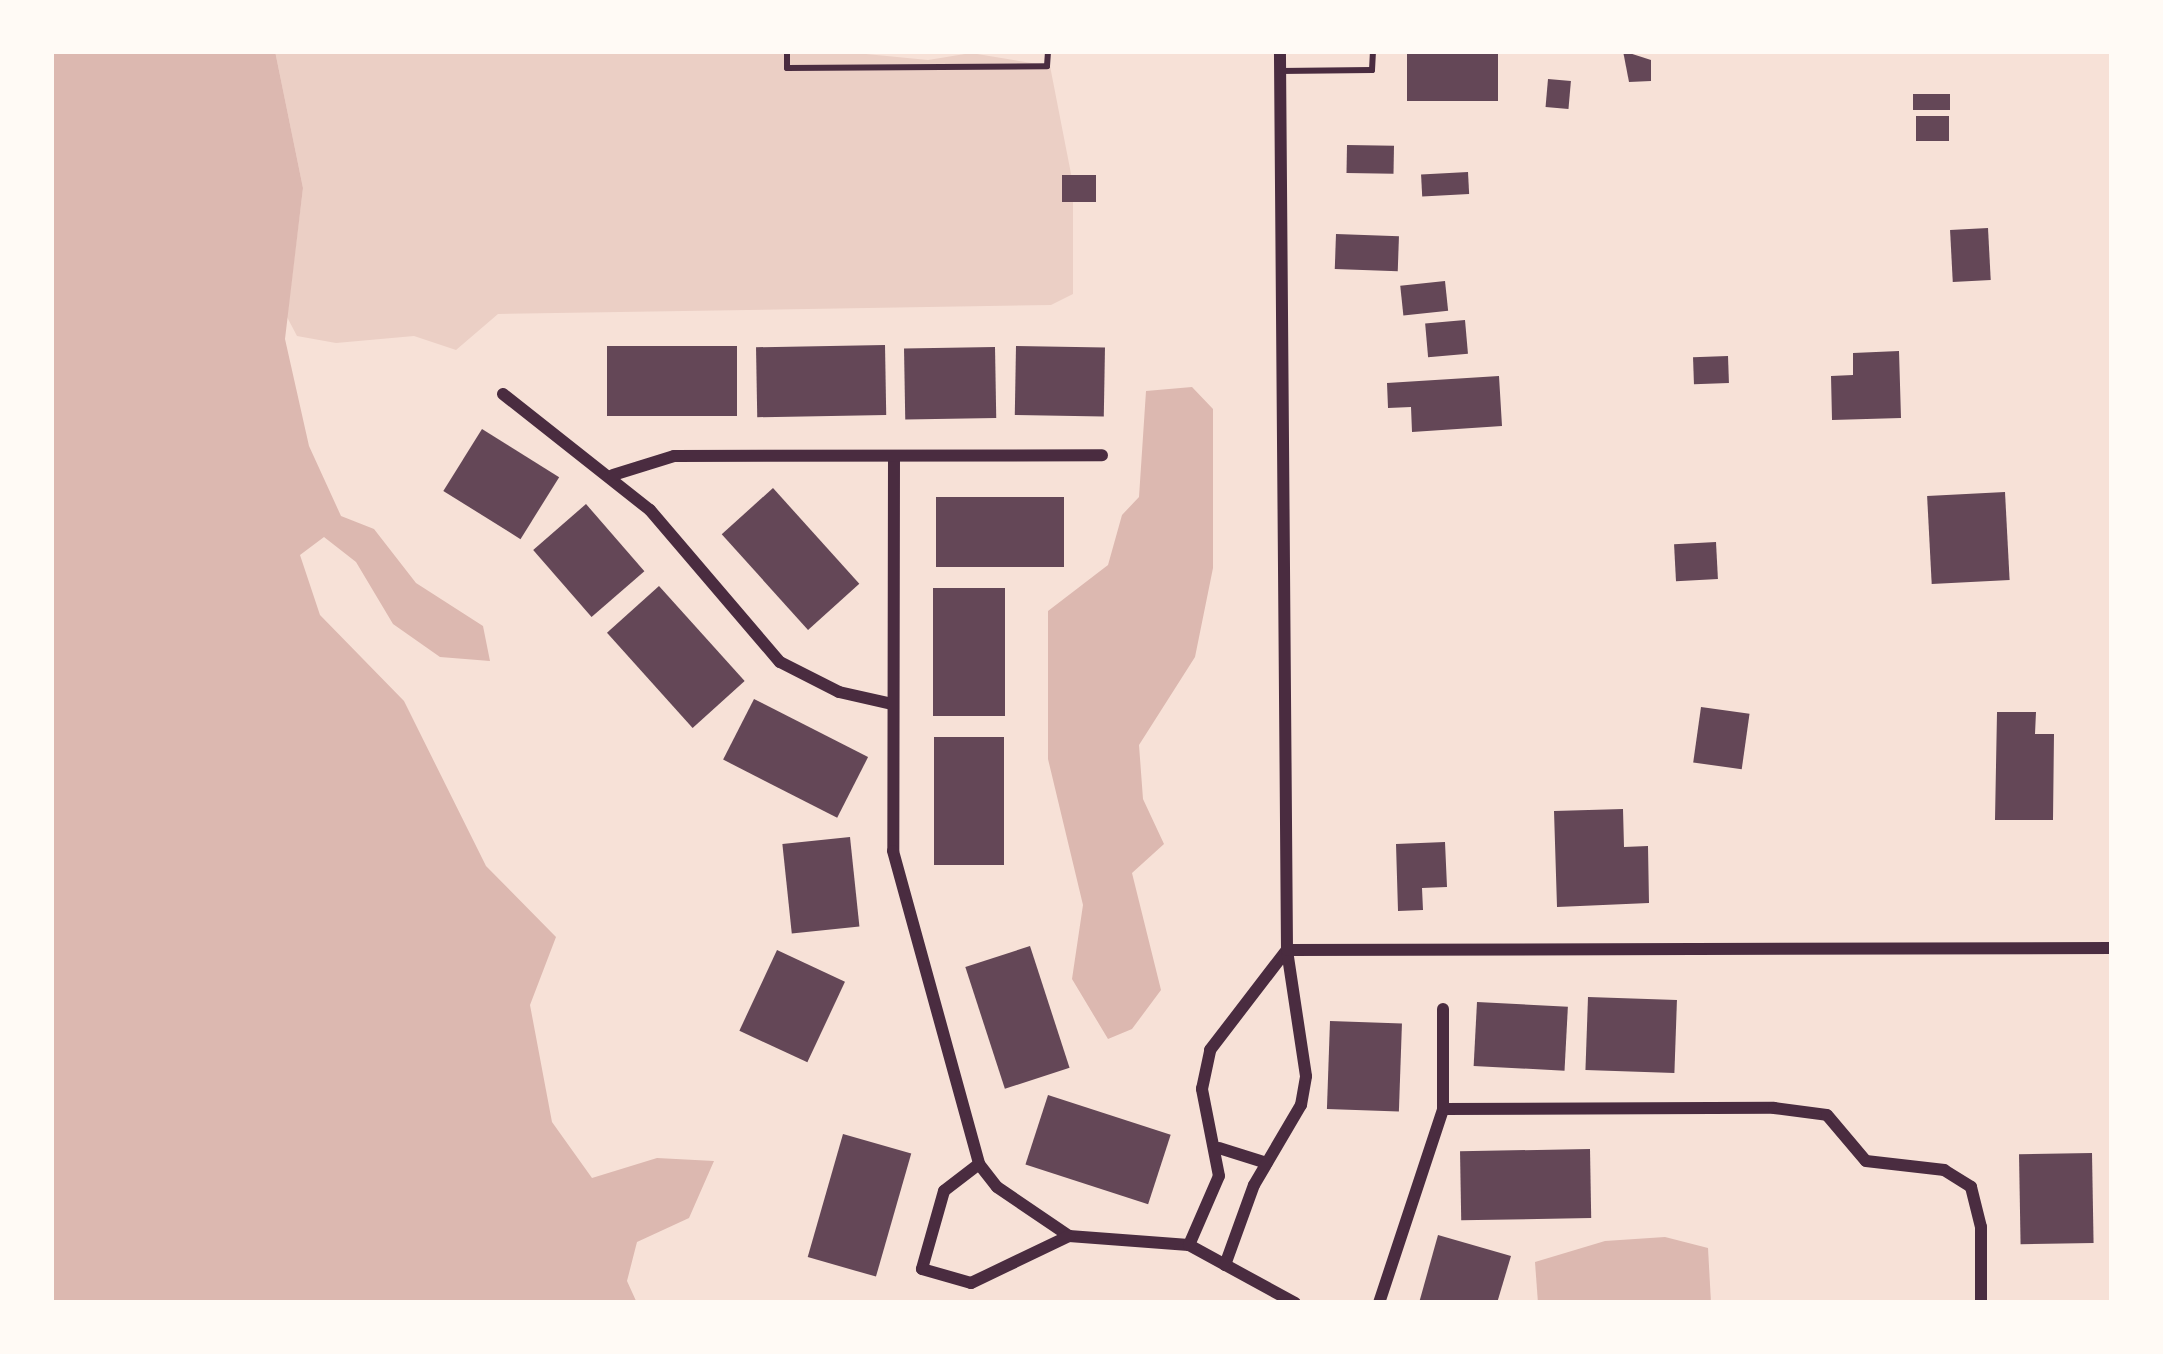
<!DOCTYPE html>
<style>
body{margin:0}
#map{position:relative;width:2163px;height:1354px;overflow:hidden;background:#f7e1d7;font-family:Inter,sans-serif}
div>[style]{position:absolute}
.green>*{inset:0;background:#ebcfc5}
.water>*{inset:0;background:#dcb8b0}
.building>*{inset:0;background:#644757;transform-origin:0 0}
.service>*{height:6px;margin:-3px;padding:0 3px;transform-origin:3px;border-radius:3px;background:#4a2c40}
.minor>*{height:12px;margin:-6px;padding:0 6px;transform-origin:6px;border-radius:6px;background:#4a2c40}
span{translate:-50% -50%;white-space:nowrap;text-align:center;line-height:1.15;-webkit-text-stroke:12px #fffaf5;paint-order:stroke}
.frame{position:absolute;inset:0;border:54px solid #fffaf5;pointer-events:none}
</style>
<div id="map">
<div class="green">
<div style="clip-path:polygon(835px 51px,928px 60px,971px 53px,1050px 66px,1073px 184px,1073px 294px,1051px 305px,498px 314px,456px 350px,414px 336px,336px 343px,297px 336px,287px 317px,303px 188px,275px 51px)"></div>
</div>
<div class="water">
<div style="clip-path:polygon(51px 51px,275px 51px,303px 188px,285px 339px,309px 446px,341px 516px,374px 529px,416px 583px,483px 626px,490px 661px,440px 657px,393px 624px,356px 562px,324px 537px,300px 555px,320px 615px,404px 701px,486px 866px,556px 937px,530px 1005px,552px 1122px,592px 1178px,657px 1158px,714px 1161px,689px 1218px,637px 1242px,627px 1281px,637px 1303px,51px 1303px)"></div>
<div style="clip-path:polygon(1192px 387px,1213px 409px,1213px 568px,1195px 657px,1139px 745px,1143px 799px,1164px 844px,1132px 873px,1161px 990px,1132px 1029px,1108px 1039px,1072px 979px,1083px 905px,1048px 759px,1048px 611px,1108px 565px,1122px 515px,1139px 497px,1146px 391px)"></div>
<div style="clip-path:polygon(1665px 1237px,1708px 1248px,1711px 1303px,1538px 1303px,1535px 1262px,1605px 1241px)"></div>
</div>
<div class="building">
<div style="left:1407px;top:51px;width:91px;height:50px"></div>
<div style="clip-path:polygon(1623px 51px,1651px 60px,1651px 81px,1629px 82px)"></div>
<div style="left:1548px;top:79px;width:23px;height:28px;rotate:5deg"></div>
<div style="left:1913px;top:94px;width:37px;height:16px"></div>
<div style="left:1916px;top:116px;width:33px;height:25px"></div>
<div style="left:1347px;top:145px;width:47px;height:28px;rotate:1deg"></div>
<div style="left:1468px;top:172px;width:22px;height:47px;rotate:87deg"></div>
<div style="left:1062px;top:175px;width:34px;height:27px"></div>
<div style="left:1988px;top:228px;width:52px;height:38px;rotate:87deg"></div>
<div style="left:1336px;top:234px;width:63px;height:35px;rotate:2deg"></div>
<div style="left:1445px;top:281px;width:30px;height:45px;rotate:84deg"></div>
<div style="left:1465px;top:320px;width:34px;height:40px;rotate:85deg"></div>
<div style="left:885px;top:345px;width:70px;height:129px;rotate:89deg"></div>
<div style="left:737px;top:346px;width:70px;height:130px;rotate:90deg"></div>
<div style="left:1016px;top:346px;width:89px;height:69px;rotate:1deg"></div>
<div style="left:995px;top:347px;width:71px;height:91px;rotate:89deg"></div>
<div style="clip-path:polygon(1899px 351px,1901px 418px,1832px 420px,1831px 376px,1853px 375px,1853px 353px)"></div>
<div style="left:1728px;top:356px;width:27px;height:35px;rotate:88deg"></div>
<div style="clip-path:polygon(1499px 376px,1502px 426px,1412px 432px,1411px 407px,1388px 408px,1387px 383px)"></div>
<div style="left:482px;top:429px;width:91px;height:73px;rotate:32deg"></div>
<div style="left:773px;top:488px;width:129px;height:69px;rotate:48deg"></div>
<div style="left:2005px;top:492px;width:88px;height:78px;rotate:87deg"></div>
<div style="left:936px;top:497px;width:128px;height:70px"></div>
<div style="left:586px;top:504px;width:89px;height:70px;rotate:49deg"></div>
<div style="left:1716px;top:542px;width:37px;height:42px;rotate:87deg"></div>
<div style="left:659px;top:586px;width:128px;height:70px;rotate:48deg"></div>
<div style="left:933px;top:588px;width:72px;height:128px"></div>
<div style="left:754px;top:699px;width:128px;height:68px;rotate:27deg"></div>
<div style="left:1701px;top:707px;width:49px;height:56px;rotate:8deg"></div>
<div style="clip-path:polygon(1997px 712px,2036px 712px,2035px 734px,2054px 734px,2053px 820px,1995px 820px)"></div>
<div style="left:934px;top:737px;width:70px;height:128px"></div>
<div style="clip-path:polygon(1623px 809px,1624px 847px,1648px 846px,1649px 903px,1557px 907px,1554px 811px)"></div>
<div style="left:850px;top:837px;width:90px;height:68px;rotate:84deg"></div>
<div style="clip-path:polygon(1445px 842px,1447px 887px,1422px 888px,1423px 910px,1398px 911px,1396px 844px)"></div>
<div style="left:1030px;top:946px;width:128px;height:68px;rotate:72deg"></div>
<div style="left:777px;top:950px;width:75px;height:89px;rotate:25deg"></div>
<div style="left:1588px;top:997px;width:89px;height:73px;rotate:2deg"></div>
<div style="left:1477px;top:1002px;width:91px;height:64px;rotate:3deg"></div>
<div style="left:1330px;top:1021px;width:72px;height:88px;rotate:2deg"></div>
<div style="left:1048px;top:1095px;width:129px;height:73px;rotate:18deg"></div>
<div style="left:843px;top:1134px;width:71px;height:128px;rotate:16deg"></div>
<div style="left:1590px;top:1149px;width:69px;height:130px;rotate:89deg"></div>
<div style="left:2092px;top:1153px;width:90px;height:73px;rotate:89deg"></div>
<div style="clip-path:polygon(1438px 1235px,1511px 1256px,1497px 1303px,1419px 1303px)"></div>
</div>
<div class="service">
<div style="left:787px;top:51px;width:17px;rotate:90deg"></div>
<div style="left:787px;top:68px;width:260px;rotate:-0.4deg"></div>
<div style="left:1047px;top:66px;width:15px;rotate:-86deg"></div>
<div style="left:1280px;top:71px;width:92px;rotate:-0.6deg"></div>
<div style="left:1372px;top:70px;width:19px;rotate:-87deg"></div>
</div>
<div class="minor">
<div style="left:503px;top:394px;width:187px;rotate:38.3deg"></div>
<div style="left:650px;top:510px;width:200px;rotate:49.5deg"></div>
<div style="left:780px;top:662px;width:66px;rotate:27deg"></div>
<div style="left:839px;top:692px;width:54px;rotate:12.8deg"></div>
<div style="left:894px;top:457px;width:394px;rotate:90.1deg"></div>
<div style="left:893px;top:851px;width:325px;rotate:74.6deg"></div>
<div style="left:979px;top:1164px;width:29px;rotate:52deg"></div>
<div style="left:997px;top:1187px;width:87px;rotate:34.2deg"></div>
<div style="left:1069px;top:1236px;width:120px;rotate:4.3deg"></div>
<div style="left:1189px;top:1245px;width:121px;rotate:28.7deg"></div>
<div style="left:613px;top:475px;width:64px;rotate:-17.3deg"></div>
<div style="left:674px;top:456px;width:428px;rotate:-0.1deg"></div>
<div style="left:1287px;top:950px;width:825px;rotate:-0.14deg"></div>
<div style="left:1443px;top:1109px;width:331px;rotate:-0.2deg"></div>
<div style="left:1774px;top:1108px;width:53px;rotate:7.5deg"></div>
<div style="left:1827px;top:1115px;width:60px;rotate:49.7deg"></div>
<div style="left:1866px;top:1161px;width:79px;rotate:6.6deg"></div>
<div style="left:1944px;top:1170px;width:32px;rotate:32deg"></div>
<div style="left:1971px;top:1187px;width:41px;rotate:76deg"></div>
<div style="left:1981px;top:1227px;width:76px;rotate:90deg"></div>
<div style="left:1219px;top:1148px;width:50px;rotate:17.4deg"></div>
<div style="left:979px;top:1164px;width:44px;rotate:142.4deg"></div>
<div style="left:944px;top:1191px;width:81px;rotate:105.8deg"></div>
<div style="left:922px;top:1269px;width:51px;rotate:15.9deg"></div>
<div style="left:971px;top:1283px;width:109px;rotate:-25.6deg"></div>
<div style="left:1189px;top:1245px;width:75px;rotate:-66.5deg"></div>
<div style="left:1219px;top:1176px;width:89px;rotate:-101.1deg"></div>
<div style="left:1202px;top:1089px;width:40px;rotate:-78deg"></div>
<div style="left:1210px;top:1050px;width:125px;rotate:-52.5deg"></div>
<div style="left:1225px;top:1265px;width:85px;rotate:-70.1deg"></div>
<div style="left:1254px;top:1185px;width:93px;rotate:-59.6deg"></div>
<div style="left:1301px;top:1105px;width:29px;rotate:-80deg"></div>
<div style="left:1306px;top:1076px;width:127px;rotate:-98.6deg"></div>
<div style="left:1287px;top:950px;width:899px;rotate:-90.45deg"></div>
<div style="left:1379px;top:1303px;width:204px;rotate:-71.7deg"></div>
<div style="left:1443px;top:1109px;width:100px;rotate:-90deg"></div>
</div>
<div class="frame"></div>
</div>
